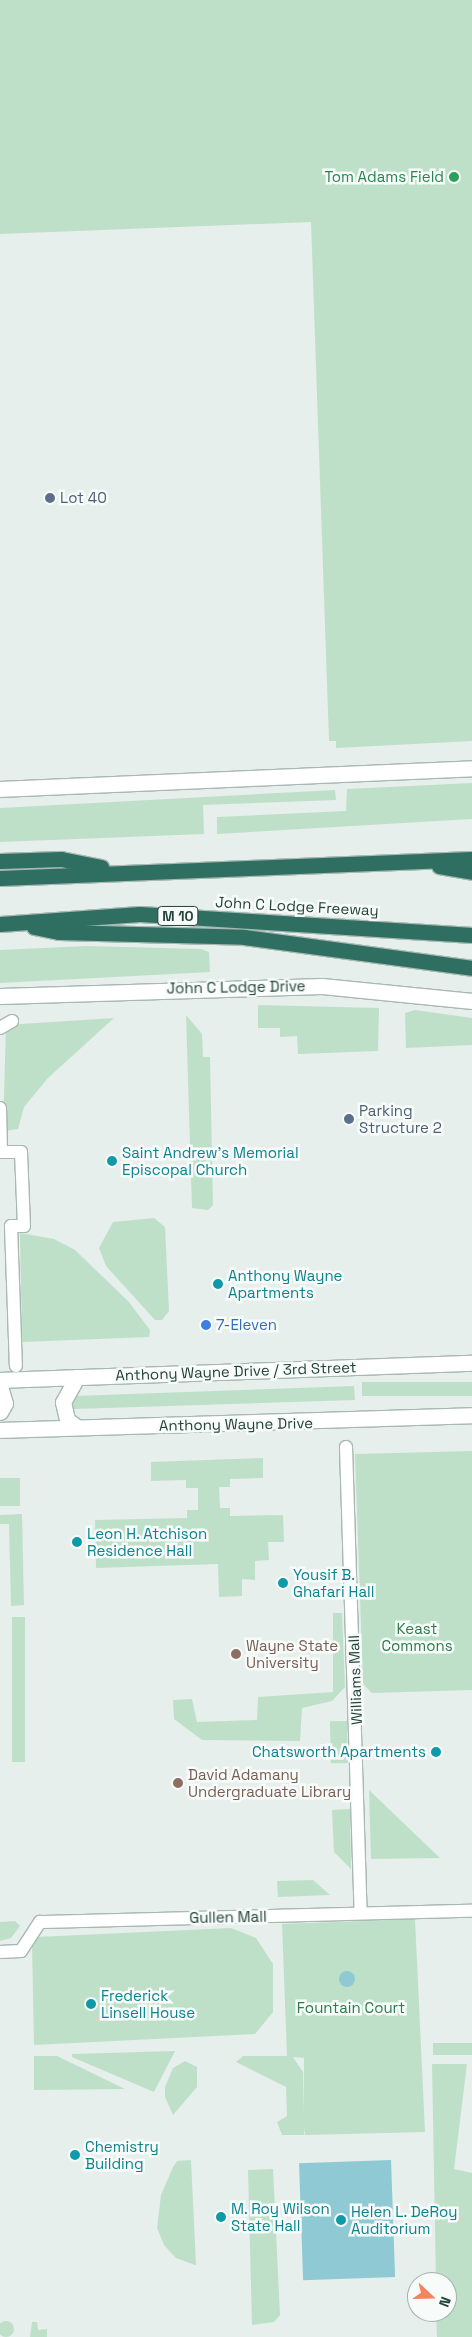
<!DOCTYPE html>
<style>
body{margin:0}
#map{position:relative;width:472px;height:2337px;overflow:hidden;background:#e6efeb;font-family:"Space Grotesk",sans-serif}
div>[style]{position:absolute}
.green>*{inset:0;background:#bfe0c8;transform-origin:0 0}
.round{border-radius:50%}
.water>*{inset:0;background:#8ec9d4;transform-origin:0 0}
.roads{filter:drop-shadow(1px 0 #a8b8b2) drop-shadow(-1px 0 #a8b8b2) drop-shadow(0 1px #a8b8b2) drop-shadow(0 -1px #a8b8b2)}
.pedestrian>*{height:12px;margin:-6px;padding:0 6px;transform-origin:6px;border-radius:6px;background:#fff}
.minor>*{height:15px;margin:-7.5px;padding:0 7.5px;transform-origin:7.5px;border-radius:7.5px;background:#fff}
.tertiary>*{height:15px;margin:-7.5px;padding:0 7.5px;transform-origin:7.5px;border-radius:7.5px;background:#fff}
.motorway>*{height:15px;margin:-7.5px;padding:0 7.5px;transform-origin:7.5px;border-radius:7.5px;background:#2f6f62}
.dots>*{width:14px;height:14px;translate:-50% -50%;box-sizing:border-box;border:2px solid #f7fbf9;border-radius:50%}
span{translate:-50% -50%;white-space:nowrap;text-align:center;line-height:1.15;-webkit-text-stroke:5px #f7fbf9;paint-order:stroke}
.shield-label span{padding:1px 4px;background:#f7fbf9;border:1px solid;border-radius:4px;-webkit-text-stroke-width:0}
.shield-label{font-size:14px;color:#24423a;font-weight:700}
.leisure-label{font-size:15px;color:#27864d}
.right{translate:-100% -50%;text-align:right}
.service-label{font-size:15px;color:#4e5e75}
.left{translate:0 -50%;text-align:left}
.street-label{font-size:15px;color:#24423a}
.culture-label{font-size:15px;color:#0d838f}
.shop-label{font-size:15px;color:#366cbe}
.park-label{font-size:15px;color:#2d7a4b}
.education-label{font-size:15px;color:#785e54}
.north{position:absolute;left:407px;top:2272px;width:50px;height:50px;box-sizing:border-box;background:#f7fbf9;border:1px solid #a3b1ad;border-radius:50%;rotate:111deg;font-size:14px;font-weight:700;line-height:20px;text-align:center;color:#24423a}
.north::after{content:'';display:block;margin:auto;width:18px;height:22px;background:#f4845f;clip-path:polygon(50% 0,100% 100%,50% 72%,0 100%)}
</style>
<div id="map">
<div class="green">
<div style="clip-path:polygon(0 0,472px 0,472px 741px,336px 748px,336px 741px,329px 741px,311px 222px,0 234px)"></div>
<div style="clip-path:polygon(472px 783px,472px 819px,217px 834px,217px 817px,346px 811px,347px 789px)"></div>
<div style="clip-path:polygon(335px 790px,336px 800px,203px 805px,204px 834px,0 842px,0 808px)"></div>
<div style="clip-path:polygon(86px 946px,201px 949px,209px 952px,210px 972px,0 983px,0 950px)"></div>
<div style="clip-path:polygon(258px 1005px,379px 1008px,378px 1051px,298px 1054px,297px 1036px,280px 1037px,280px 1028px,258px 1028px)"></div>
<div style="clip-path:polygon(415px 1010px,472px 1018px,472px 1045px,406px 1048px,405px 1013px)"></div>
<div style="clip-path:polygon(186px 1015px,202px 1034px,203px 1057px,210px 1057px,213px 1205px,208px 1210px,192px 1208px)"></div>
<div style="clip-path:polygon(114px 1018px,48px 1078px,24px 1107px,18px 1129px,3px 1131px,6px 1025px)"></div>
<div style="clip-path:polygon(154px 1218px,165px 1227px,169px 1311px,162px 1320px,155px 1320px,106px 1266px,99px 1248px,113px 1222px)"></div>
<div style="clip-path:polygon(20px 1233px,54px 1239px,75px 1250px,129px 1302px,150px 1330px,149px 1337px,22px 1342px)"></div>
<div style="left:472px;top:1382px;width:14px;height:110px;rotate:90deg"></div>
<div style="clip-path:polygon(354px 1386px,355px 1400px,74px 1409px,71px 1403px,74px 1396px)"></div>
<div style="clip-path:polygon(472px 1451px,472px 1690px,372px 1693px,363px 1684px,355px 1454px)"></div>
<div style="clip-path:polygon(263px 1458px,263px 1478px,230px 1479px,230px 1487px,219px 1487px,220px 1508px,230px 1508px,230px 1516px,283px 1515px,284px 1542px,268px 1542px,269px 1560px,255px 1561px,255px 1580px,242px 1579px,242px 1596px,219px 1597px,218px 1564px,96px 1568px,95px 1520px,187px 1518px,187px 1510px,198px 1510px,198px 1488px,186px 1488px,186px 1480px,151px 1481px,151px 1462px)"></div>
<div style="left:20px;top:1478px;width:28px;height:20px;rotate:90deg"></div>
<div style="clip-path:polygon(22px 1514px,24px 1605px,11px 1606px,9px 1524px,0 1524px,0 1515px)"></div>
<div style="clip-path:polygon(333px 1613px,342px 1613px,345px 1687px,332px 1701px,302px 1708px,300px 1741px,202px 1740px,174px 1719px,173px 1700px,192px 1699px,197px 1722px,257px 1720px,258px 1697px,333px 1692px)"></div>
<div style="left:12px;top:1617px;width:13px;height:145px"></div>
<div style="left:347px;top:1721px;width:42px;height:17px;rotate:89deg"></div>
<div style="clip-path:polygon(369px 1790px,440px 1858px,371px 1859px)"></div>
<div style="clip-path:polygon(350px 1809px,351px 1869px,334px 1852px,332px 1810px)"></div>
<div style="clip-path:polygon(313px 1880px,330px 1895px,278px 1897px,277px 1881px)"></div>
<div style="clip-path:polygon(evenodd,415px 1919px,425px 2132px,305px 2135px,304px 2127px,304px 2135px,282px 2135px,277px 2122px,287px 2116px,286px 2087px,236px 2062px,243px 2056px,287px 2056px,282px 1924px,415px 1919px,293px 2057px,304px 2058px,304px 2113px,303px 2072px,293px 2057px)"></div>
<div style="clip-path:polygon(0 1922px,15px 1921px,20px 1926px,11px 1938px,0 1941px)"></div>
<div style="clip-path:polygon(231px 1928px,256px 1938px,273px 1964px,273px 2012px,255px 2034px,34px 2045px,32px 1944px,36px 1937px)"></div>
<div style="left:472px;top:2043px;width:12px;height:39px;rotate:90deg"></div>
<div style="clip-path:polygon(175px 2051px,154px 2092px,72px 2057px,72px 2054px)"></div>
<div style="clip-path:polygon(34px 2056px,57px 2056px,125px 2089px,34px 2090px)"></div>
<div style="clip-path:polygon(185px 2061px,197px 2067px,197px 2087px,173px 2115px,165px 2097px,165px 2087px,173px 2068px)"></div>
<div style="clip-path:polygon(432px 2064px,467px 2064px,454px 2169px,472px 2173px,472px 2337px,437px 2337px,436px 2312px,447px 2312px,447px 2282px,436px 2282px)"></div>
<div style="clip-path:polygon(191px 2160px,196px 2265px,195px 2265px,176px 2258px,164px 2245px,157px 2228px,161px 2195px,173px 2167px,177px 2161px)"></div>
<div style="clip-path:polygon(273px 2169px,280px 2315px,274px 2322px,252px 2325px,248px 2170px)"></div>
<div class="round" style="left:-2px;top:2321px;width:16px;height:16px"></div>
<div style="clip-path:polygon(32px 2322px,37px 2322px,38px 2330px,47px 2329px,47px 2337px,30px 2337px)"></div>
</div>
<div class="water">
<div class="round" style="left:339px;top:1971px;width:16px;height:16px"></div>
<div style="left:391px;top:2160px;width:117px;height:92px;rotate:88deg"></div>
</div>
<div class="roads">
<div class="pedestrian">
<div style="left:0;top:1028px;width:14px;rotate:-30deg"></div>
<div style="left:0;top:1108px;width:44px;rotate:88.7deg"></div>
<div style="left:1px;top:1152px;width:20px"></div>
<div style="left:21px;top:1152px;width:74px;rotate:87.7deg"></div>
<div style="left:24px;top:1226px;width:13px;rotate:180deg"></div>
<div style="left:11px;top:1226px;width:140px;rotate:88deg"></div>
<div style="left:346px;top:1447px;width:466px;rotate:88.2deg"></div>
<div style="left:0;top:1952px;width:21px;rotate:-3deg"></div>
<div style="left:21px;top:1951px;width:35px;rotate:-57deg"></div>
<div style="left:40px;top:1922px;width:432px;rotate:-1.5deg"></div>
</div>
<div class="minor">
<div style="left:0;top:789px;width:472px;rotate:-2.5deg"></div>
<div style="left:0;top:996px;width:322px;rotate:-1.8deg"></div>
<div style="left:322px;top:986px;width:151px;rotate:5.7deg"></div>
</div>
<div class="tertiary">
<div style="left:77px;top:1377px;width:29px;rotate:119deg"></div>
<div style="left:63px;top:1402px;width:18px;rotate:77deg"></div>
<div style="left:67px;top:1420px;width:12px;rotate:35deg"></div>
<div style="left:0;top:1380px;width:472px;rotate:-2.1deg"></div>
<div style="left:0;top:1386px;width:18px;rotate:74deg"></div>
<div style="left:5px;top:1403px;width:10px;rotate:119deg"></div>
<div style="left:0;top:1430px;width:472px;rotate:-1.8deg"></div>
</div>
<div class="motorway">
<div style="left:0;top:861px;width:61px;rotate:-1.9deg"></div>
<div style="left:61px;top:859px;width:41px;rotate:11.3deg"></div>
<div style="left:439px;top:866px;width:34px;rotate:10deg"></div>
<div style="left:0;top:878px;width:472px;rotate:-2.3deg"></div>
<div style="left:0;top:924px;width:140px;rotate:-4.1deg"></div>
<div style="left:140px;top:914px;width:333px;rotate:3.6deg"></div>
<div style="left:34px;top:927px;width:25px;rotate:11deg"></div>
<div style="left:59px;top:932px;width:185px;rotate:1.5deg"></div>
<div style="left:244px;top:937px;width:230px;rotate:7.7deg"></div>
</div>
</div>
<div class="dots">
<div style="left:454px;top:177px;background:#2e9e5b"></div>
<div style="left:50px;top:498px;background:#5c6f8a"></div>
<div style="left:349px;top:1119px;background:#5c6f8a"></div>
<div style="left:112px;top:1161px;background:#0f9aa8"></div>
<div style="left:218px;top:1284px;background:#0f9aa8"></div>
<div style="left:206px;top:1325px;background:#3f7fe0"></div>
<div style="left:77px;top:1542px;background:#0f9aa8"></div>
<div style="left:283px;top:1583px;background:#0f9aa8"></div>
<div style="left:236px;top:1654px;background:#8d6e63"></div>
<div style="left:436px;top:1752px;background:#0f9aa8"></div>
<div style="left:178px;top:1783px;background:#8d6e63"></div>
<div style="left:91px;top:2004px;background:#0f9aa8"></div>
<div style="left:75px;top:2155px;background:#0f9aa8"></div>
<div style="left:221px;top:2217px;background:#0f9aa8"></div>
<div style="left:341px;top:2220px;background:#0f9aa8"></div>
</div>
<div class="shield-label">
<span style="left:178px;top:916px">M 10</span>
</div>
<div class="leisure-label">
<span class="right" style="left:444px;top:177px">Tom Adams Field</span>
</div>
<div class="service-label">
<span class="left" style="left:60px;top:498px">Lot 40</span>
<span class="left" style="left:359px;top:1119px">Parking<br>Structure 2</span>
</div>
<div class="street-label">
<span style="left:297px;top:906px;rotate:3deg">John C Lodge Freeway</span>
<span style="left:236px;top:987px;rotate:-1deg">John C Lodge Drive</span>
<span style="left:236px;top:1371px;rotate:-2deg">Anthony Wayne Drive / 3rd Street</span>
<span style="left:236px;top:1424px;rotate:-1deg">Anthony Wayne Drive</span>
<span style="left:355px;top:1680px;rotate:-92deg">Williams Mall</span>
<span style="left:228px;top:1917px;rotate:-1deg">Gullen Mall</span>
</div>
<div class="culture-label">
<span class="left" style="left:122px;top:1161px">Saint Andrew's Memorial<br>Episcopal Church</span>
<span class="left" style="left:228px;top:1284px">Anthony Wayne<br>Apartments</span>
<span class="left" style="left:87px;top:1542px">Leon H. Atchison<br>Residence Hall</span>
<span class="left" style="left:293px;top:1583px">Yousif B.<br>Ghafari Hall</span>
<span class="right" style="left:426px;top:1752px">Chatsworth Apartments</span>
<span class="left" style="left:101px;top:2004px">Frederick<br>Linsell House</span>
<span class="left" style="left:85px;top:2155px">Chemistry<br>Building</span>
<span class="left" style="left:231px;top:2217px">M. Roy Wilson<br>State Hall</span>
<span class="left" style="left:351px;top:2220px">Helen L. DeRoy<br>Auditorium</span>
</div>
<div class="shop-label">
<span class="left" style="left:216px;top:1325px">7-Eleven</span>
</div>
<div class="park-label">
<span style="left:417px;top:1637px">Keast<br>Commons</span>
<span style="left:351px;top:2008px">Fountain Court</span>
</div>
<div class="education-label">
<span class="left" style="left:246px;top:1654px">Wayne State<br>University</span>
<span class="left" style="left:188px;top:1783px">David Adamany<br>Undergraduate Library</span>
</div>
<div class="north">N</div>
</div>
